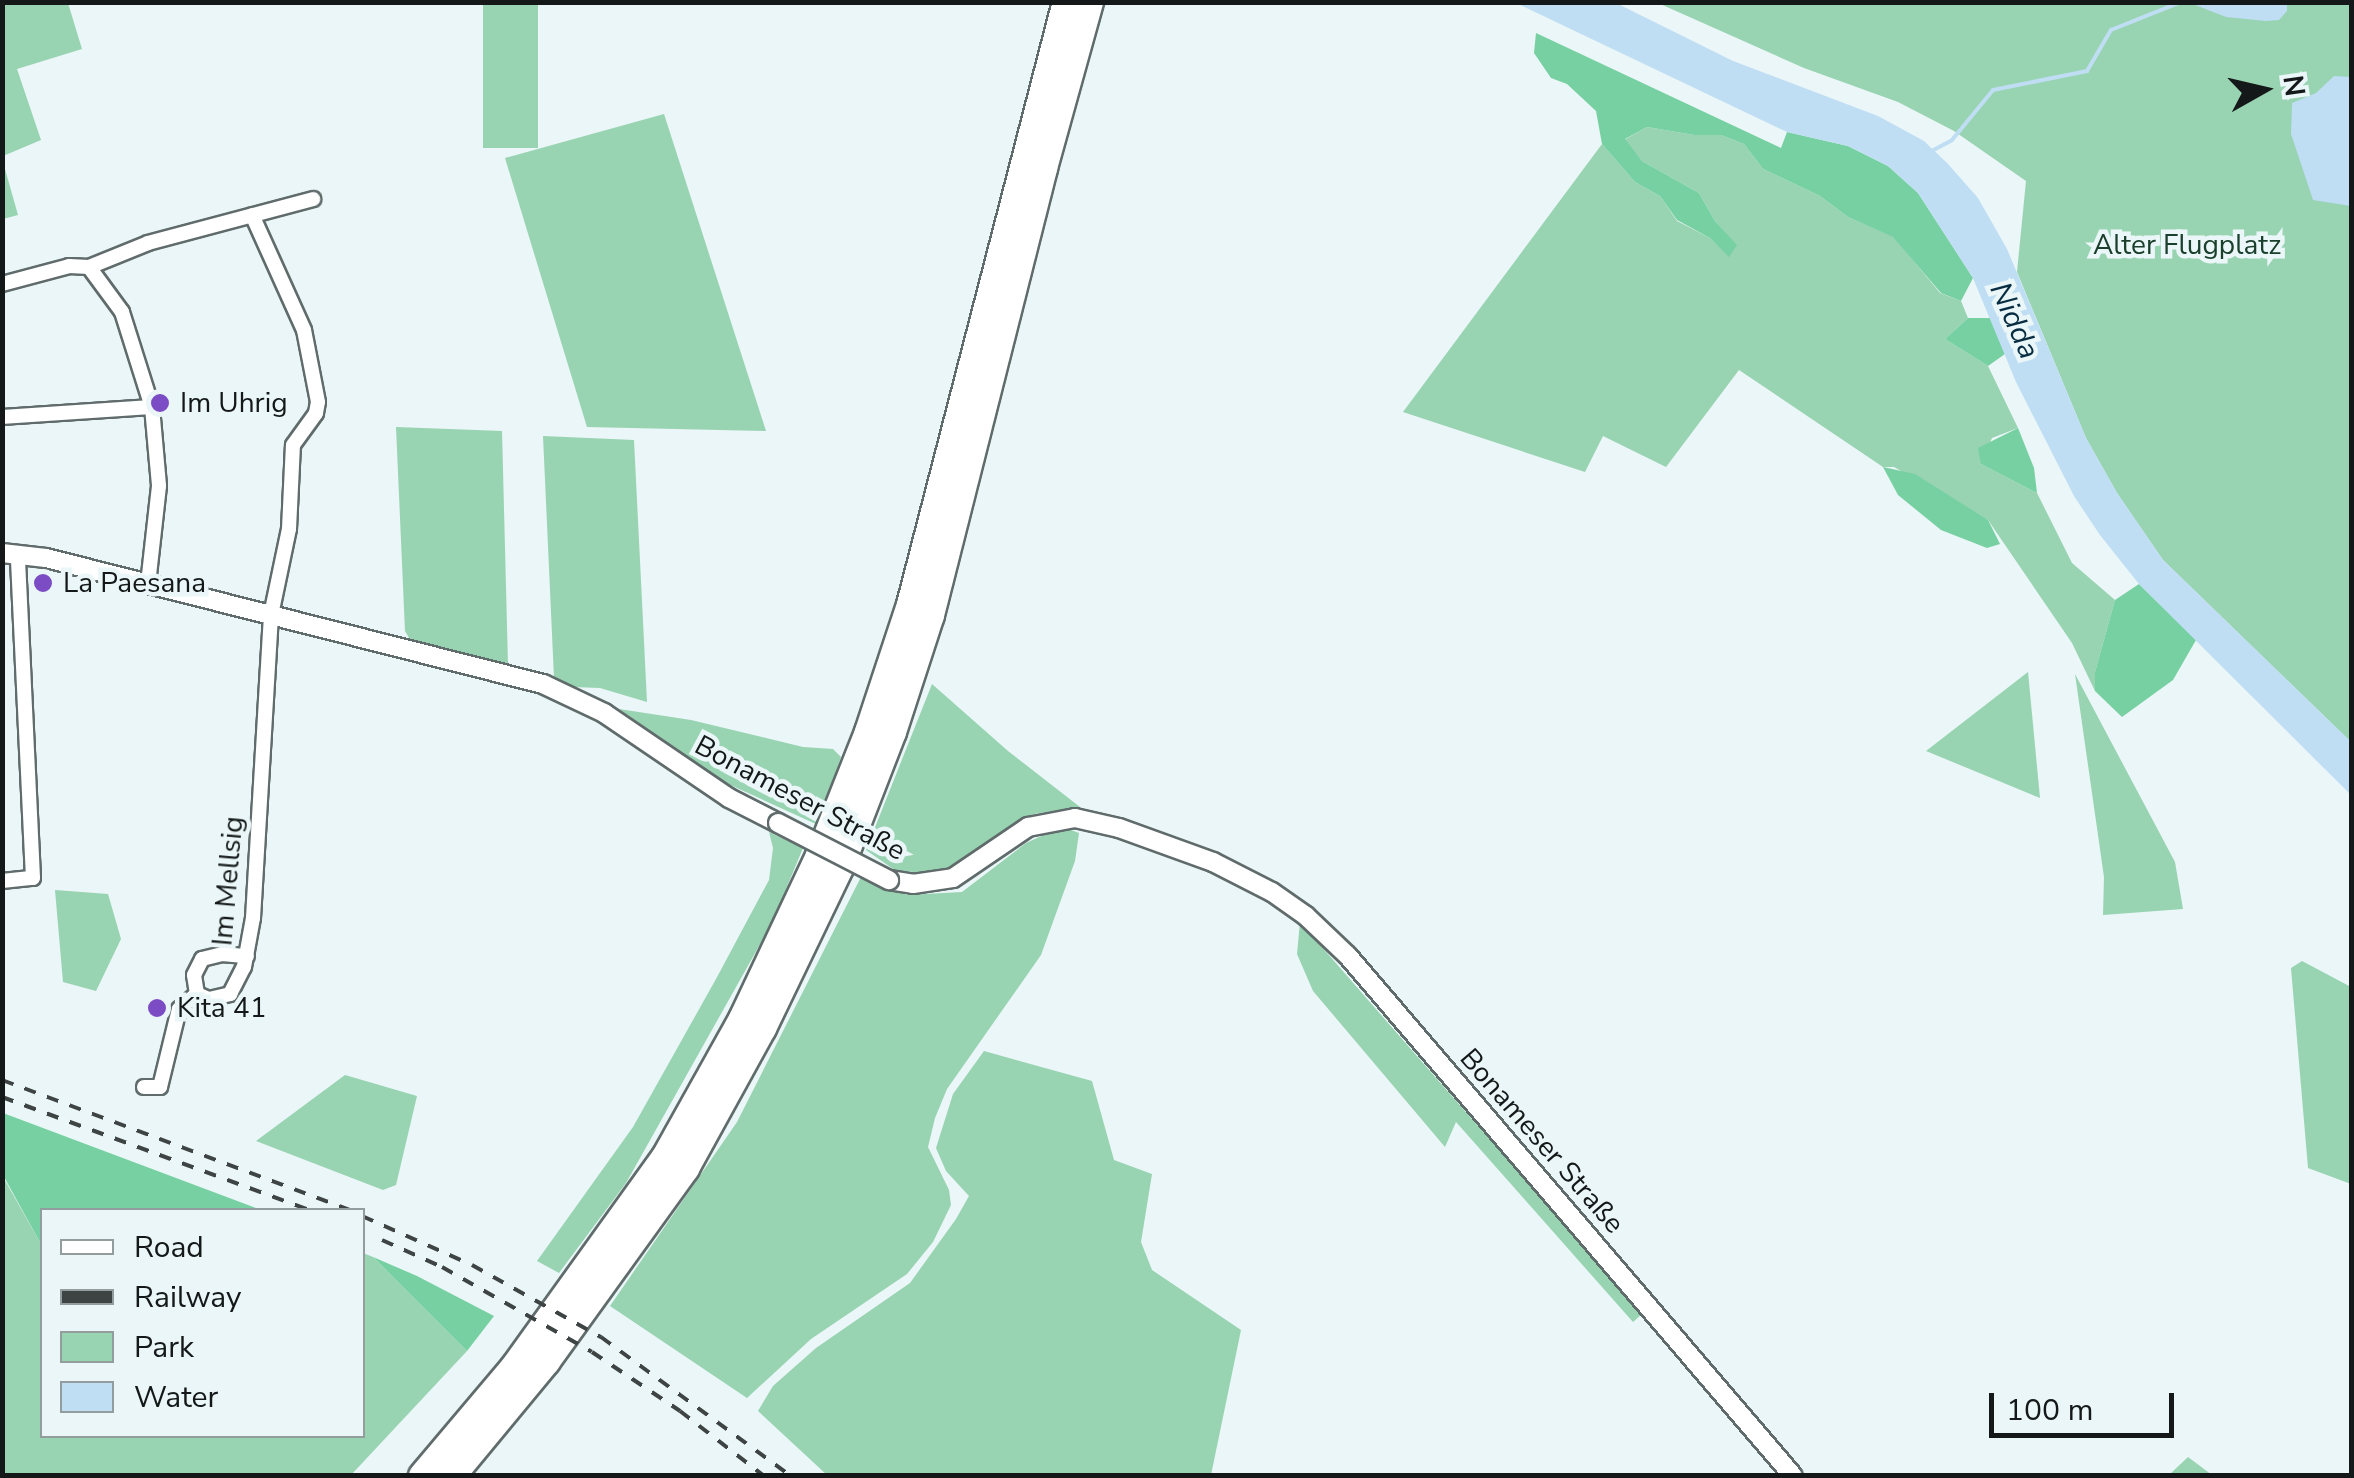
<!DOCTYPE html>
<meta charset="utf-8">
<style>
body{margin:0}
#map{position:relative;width:2354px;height:1478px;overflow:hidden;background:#eaf6f7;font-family:"Nunito Sans",sans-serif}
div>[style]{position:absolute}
.green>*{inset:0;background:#98d3b2;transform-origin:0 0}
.forest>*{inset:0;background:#77d0a1}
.water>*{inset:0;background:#bfdef3}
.stream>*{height:4px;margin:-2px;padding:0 2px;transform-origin:2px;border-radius:2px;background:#bfdef3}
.roads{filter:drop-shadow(2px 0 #606b6b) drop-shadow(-2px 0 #606b6b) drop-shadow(0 2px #606b6b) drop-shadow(0 -2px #606b6b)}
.minor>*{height:14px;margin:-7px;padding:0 7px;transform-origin:7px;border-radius:7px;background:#fff}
.tertiary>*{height:18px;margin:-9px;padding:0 9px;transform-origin:9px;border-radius:9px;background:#fff}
.motorway>*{height:28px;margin:-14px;padding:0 14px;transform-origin:14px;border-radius:14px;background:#fff}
.rail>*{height:4px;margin-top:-2px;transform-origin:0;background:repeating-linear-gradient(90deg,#3e4343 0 12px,transparent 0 24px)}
.bridges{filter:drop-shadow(2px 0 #606b6b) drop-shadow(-2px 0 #606b6b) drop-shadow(0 2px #606b6b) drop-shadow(0 -2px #606b6b)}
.tertiary-bridge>*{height:18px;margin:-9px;padding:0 9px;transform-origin:9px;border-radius:9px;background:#fff}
.dots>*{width:28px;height:28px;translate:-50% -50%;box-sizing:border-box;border:5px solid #eaf6f7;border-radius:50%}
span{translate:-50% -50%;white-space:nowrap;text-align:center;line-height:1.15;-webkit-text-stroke:9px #eaf6f7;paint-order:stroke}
.park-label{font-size:28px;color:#1a402d}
.poi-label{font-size:28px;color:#141818}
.left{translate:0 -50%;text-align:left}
.street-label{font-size:28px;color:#141818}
.water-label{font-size:30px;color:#082d42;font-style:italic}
.frame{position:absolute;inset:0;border:5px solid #141818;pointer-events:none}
.legend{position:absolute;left:40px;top:1208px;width:325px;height:230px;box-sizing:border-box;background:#eaf6f7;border:2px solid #949d9e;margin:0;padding:12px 18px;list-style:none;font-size:30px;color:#141818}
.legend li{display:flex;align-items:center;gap:20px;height:50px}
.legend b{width:50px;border:2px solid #949d9e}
.north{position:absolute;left:2214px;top:40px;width:100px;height:100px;-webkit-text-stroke:8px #eaf6f7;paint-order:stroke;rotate:82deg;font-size:28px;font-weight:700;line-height:40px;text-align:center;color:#141818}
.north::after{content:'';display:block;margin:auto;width:35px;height:45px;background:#141818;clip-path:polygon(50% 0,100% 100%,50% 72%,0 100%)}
.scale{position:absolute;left:1989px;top:1393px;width:185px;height:45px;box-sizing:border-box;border:5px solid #141818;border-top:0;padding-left:12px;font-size:30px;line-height:35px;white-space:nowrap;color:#141818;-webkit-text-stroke:8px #eaf6f7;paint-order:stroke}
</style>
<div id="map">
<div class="green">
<div style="clip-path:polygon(2px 3px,68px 3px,82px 49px,17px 69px,41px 140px,3px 156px)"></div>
<div style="left:483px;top:3px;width:55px;height:145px"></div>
<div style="clip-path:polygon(1658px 3px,2351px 3px,2351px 742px,2163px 560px,2117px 493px,2086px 438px,2017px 272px,2026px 181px,1954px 131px,1898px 102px,1804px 68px)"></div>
<div style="clip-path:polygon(664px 114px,766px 431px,587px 427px,505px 158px)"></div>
<div style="clip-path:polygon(1647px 127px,1694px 135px,1721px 135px,1744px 144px,1763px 169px,1820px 196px,1848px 217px,1894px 237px,1940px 293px,1961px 301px,1968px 318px,1945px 339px,1988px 366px,2018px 428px,1992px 438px,1981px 464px,2037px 493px,2072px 563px,2115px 600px,2095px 672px,2095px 691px,2072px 643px,1988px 520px,1894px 467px,1883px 467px,1739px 370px,1666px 467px,1603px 436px,1585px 472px,1403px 412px,1602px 144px,1635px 182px,1660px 196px,1677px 221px,1710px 238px,1729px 256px,1736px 245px,1715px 221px,1699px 193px,1642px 161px,1624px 140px)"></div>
<div style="clip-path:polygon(3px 162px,18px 215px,3px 219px,2px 219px)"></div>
<div style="clip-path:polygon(396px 427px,502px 431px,508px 665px,412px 643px,405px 631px)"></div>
<div style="clip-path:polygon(543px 436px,634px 440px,647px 702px,600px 688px,573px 687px,554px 678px)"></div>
<div style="clip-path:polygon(2028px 672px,2040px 798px,1926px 751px)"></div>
<div style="clip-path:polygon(2075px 674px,2175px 862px,2183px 909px,2103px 915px,2104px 877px)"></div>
<div style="clip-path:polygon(932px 684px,1008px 751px,1080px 807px,1034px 814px,1003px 833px,972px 861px,933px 873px,896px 871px,866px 850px)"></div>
<div style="clip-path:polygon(619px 709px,691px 720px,803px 747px,833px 749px,841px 757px,818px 825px,726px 783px)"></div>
<div style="clip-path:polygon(1071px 830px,1079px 833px,1075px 861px,1041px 955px,947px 1089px,935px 1118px,928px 1147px,949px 1190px,951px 1205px,933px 1242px,907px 1274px,811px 1339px,747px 1398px,610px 1306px,737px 1122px,862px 875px,907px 895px,962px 892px,1026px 843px,1048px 833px)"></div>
<div style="clip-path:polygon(769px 832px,803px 848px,772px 923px,626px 1183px,559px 1273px,537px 1261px,633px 1127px,716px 979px,769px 880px,773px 848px)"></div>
<div style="clip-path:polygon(55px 890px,108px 894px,121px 939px,96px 991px,63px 982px)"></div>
<div style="clip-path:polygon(1300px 922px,1642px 1314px,1633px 1322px,1456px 1122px,1445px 1147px,1313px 991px,1297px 954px)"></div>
<div style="clip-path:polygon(2302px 961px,2351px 987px,2351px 1184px,2308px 1168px,2291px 968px)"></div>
<div style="clip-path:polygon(984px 1051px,1092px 1081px,1114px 1160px,1152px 1174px,1141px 1242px,1152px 1270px,1241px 1330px,1211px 1475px,827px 1475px,758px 1411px,773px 1386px,816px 1348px,910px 1283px,956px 1219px,969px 1196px,946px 1171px,936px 1148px,953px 1094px)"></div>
<div style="clip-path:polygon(345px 1075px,417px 1096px,396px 1185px,383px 1190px,256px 1141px)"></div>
<div style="clip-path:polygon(2px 1175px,42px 1246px,42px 1436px,362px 1436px,363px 1253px,373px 1257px,467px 1351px,351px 1475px,3px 1475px)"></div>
<div style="clip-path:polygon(2188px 1457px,2212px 1475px,2169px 1475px)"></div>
</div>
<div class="forest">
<div style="clip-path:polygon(1536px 33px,1781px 148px,1787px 132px,1848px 146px,1888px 166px,1918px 193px,1973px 278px,1961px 301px,1941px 293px,1893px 237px,1848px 217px,1820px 196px,1763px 169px,1744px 144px,1721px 135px,1694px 135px,1647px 127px,1625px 139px,1642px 161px,1699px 193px,1715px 221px,1737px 245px,1729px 257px,1710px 238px,1677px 220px,1660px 196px,1635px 182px,1602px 144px,1596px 111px,1567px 84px,1551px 78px,1534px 53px)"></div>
<div style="clip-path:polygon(1968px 318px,1990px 318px,2005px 354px,1988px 366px,1945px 339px)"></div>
<div style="clip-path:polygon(2018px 428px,2034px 468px,2037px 493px,1981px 464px,1978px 448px)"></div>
<div style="clip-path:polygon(1883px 467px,1915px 474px,1988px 520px,2000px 544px,1987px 548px,1941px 530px,1898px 495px)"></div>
<div style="clip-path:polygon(2139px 584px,2196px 640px,2173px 680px,2122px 717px,2095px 691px,2095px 672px,2115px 600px)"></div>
<div style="clip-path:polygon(3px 1113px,261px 1210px,42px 1210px,42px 1246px,3px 1175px)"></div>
<div style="clip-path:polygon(373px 1257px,417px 1276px,494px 1316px,467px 1351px)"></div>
</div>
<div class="water">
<div style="clip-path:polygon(1516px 3px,1616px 3px,1733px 61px,1878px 116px,1924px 141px,1948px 164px,1978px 198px,2007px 249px,2086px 438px,2117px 493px,2163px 560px,2351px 742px,2351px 795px,2139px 584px,2100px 535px,2074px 496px,2016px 382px,1973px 278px,1918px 193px,1888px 166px,1848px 146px,1787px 132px)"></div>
<div style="clip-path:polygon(2190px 3px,2287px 3px,2287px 11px,2279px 20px,2266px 21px,2226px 17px)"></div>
<div style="clip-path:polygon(2334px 76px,2351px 77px,2351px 206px,2313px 200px,2291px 134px,2292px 103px,2316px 93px)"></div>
</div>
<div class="stream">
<div style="left:1928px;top:153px;width:27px;rotate:-28deg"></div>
<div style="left:1952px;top:140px;width:65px;rotate:-50.6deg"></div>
<div style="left:1993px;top:90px;width:96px;rotate:-11.4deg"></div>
<div style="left:2087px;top:71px;width:48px;rotate:-59.7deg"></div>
<div style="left:2111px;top:30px;width:75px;rotate:-21.8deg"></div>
</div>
<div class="roads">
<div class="minor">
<div style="left:89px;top:267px;width:56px;rotate:53.7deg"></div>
<div style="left:122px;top:312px;width:100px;rotate:72.5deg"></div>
<div style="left:152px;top:407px;width:79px;rotate:84.9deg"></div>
<div style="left:159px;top:486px;width:99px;rotate:96.4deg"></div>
<div style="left:2px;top:284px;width:69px;rotate:-15deg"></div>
<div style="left:69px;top:266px;width:20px;rotate:3deg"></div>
<div style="left:89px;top:267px;width:64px;rotate:-22.1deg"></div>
<div style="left:148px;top:243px;width:171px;rotate:-14.9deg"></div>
<div style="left:2px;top:417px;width:150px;rotate:-3.8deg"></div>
<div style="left:2px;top:881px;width:31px;rotate:-6deg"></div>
<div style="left:33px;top:878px;width:324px;rotate:-92.7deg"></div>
<div style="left:197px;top:994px;width:19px;rotate:-99deg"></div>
<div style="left:194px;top:975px;width:18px;rotate:-63deg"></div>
<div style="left:202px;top:959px;width:21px;rotate:-14deg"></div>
<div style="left:222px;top:954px;width:25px;rotate:5deg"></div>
<div style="left:144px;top:1087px;width:16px"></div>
<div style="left:160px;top:1087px;width:80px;rotate:-76.3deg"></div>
<div style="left:179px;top:1009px;width:23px;rotate:-40deg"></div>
<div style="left:197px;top:994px;width:13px;rotate:23deg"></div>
<div style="left:209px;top:999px;width:22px;rotate:-13deg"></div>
<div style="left:230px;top:994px;width:30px;rotate:-63deg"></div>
<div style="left:244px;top:967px;width:50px;rotate:-79.6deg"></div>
<div style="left:253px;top:918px;width:304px;rotate:-86.6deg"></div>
<div style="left:271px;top:615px;width:88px;rotate:-78.2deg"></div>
<div style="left:289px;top:529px;width:84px;rotate:-87.3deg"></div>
<div style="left:293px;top:445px;width:39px;rotate:-54deg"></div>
<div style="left:316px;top:413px;width:11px;rotate:-80deg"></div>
<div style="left:318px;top:402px;width:73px;rotate:-101deg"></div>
<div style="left:304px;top:330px;width:126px;rotate:-114.3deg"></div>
</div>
<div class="tertiary">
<div style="left:2px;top:553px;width:44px;rotate:6.5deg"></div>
<div style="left:46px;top:558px;width:513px;rotate:14.23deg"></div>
<div style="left:543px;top:684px;width:68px;rotate:25.4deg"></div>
<div style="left:604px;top:713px;width:151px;rotate:34.2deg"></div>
<div style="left:729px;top:798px;width:55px;rotate:27deg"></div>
<div style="left:889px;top:880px;width:24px;rotate:9deg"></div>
<div style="left:913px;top:884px;width:40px;rotate:-8.5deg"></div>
<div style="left:953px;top:878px;width:91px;rotate:-34.2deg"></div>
<div style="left:1028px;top:827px;width:48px;rotate:-10.8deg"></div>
<div style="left:1075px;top:818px;width:45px;rotate:12.8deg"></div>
<div style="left:1119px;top:828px;width:100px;rotate:19.9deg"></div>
<div style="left:1213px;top:862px;width:66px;rotate:27deg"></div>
<div style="left:1272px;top:892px;width:42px;rotate:35.2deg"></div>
<div style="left:1306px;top:916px;width:58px;rotate:43.6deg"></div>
<div style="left:1348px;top:956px;width:684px;rotate:49.44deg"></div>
</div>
<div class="motorway">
<div style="left:423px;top:1476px;width:143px;rotate:-49.8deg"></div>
<div style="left:515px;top:1367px;width:259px;rotate:-54.3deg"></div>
<div style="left:666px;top:1157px;width:158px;rotate:-60.8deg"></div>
<div style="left:743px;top:1019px;width:180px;rotate:-64.7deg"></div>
<div style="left:820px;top:856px;width:133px;rotate:-68.4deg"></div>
<div style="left:869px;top:732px;width:134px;rotate:-71.7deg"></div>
<div style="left:911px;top:605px;width:623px;rotate:-75.5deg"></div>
<div style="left:451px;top:1476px;width:149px;rotate:-50.4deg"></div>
<div style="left:546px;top:1361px;width:238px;rotate:-54.2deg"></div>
<div style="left:685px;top:1168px;width:160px;rotate:-61.2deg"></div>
<div style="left:762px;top:1028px;width:180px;rotate:-64.3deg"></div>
<div style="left:840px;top:866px;width:144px;rotate:-68.8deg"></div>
<div style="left:892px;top:732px;width:123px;rotate:-72deg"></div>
<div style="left:930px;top:615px;width:461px;rotate:-75.8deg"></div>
<div style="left:1043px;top:168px;width:172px;rotate:-74.5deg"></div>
</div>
</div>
<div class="rail">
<div style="left:2px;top:1080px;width:371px;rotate:20.5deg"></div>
<div style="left:2px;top:1097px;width:327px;rotate:20.2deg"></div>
<div style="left:362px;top:1216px;width:120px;rotate:24deg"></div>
<div style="left:472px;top:1265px;width:148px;rotate:29.2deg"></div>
<div style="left:601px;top:1337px;width:235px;rotate:36.2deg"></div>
<div style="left:382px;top:1240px;width:66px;rotate:24.2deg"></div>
<div style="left:442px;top:1267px;width:172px;rotate:29.5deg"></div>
<div style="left:592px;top:1352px;width:106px;rotate:33.8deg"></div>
<div style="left:680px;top:1411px;width:106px;rotate:37.7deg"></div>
</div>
<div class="bridges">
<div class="tertiary-bridge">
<div style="left:778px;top:823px;width:125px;rotate:27.2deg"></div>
</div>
</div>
<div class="dots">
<div style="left:160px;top:403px;background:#7c4cc5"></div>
<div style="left:43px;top:583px;background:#7c4cc5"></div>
<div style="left:157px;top:1008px;background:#7c4cc5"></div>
</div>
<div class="park-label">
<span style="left:2187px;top:245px">Alter Flugplatz</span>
</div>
<div class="poi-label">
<span class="left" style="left:180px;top:403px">Im Uhrig</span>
<span class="left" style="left:63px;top:583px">La Paesana</span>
<span class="left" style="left:177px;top:1008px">Kita 41</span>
</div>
<div class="street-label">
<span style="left:800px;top:798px;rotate:28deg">Bonameser Straße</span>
<span style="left:228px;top:881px;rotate:-85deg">Im Mellsig</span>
<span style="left:1542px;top:1141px;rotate:49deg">Bonameser Straße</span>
</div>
<div class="water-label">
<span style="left:2014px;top:321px;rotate:66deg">Nidda</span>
</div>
<div class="frame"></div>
<ul class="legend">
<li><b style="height:12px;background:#fff"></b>Road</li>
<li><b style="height:12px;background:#3e4343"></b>Railway</li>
<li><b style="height:28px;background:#98d3b2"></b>Park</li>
<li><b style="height:28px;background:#bfdef3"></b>Water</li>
</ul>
<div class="north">N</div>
<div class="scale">100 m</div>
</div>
